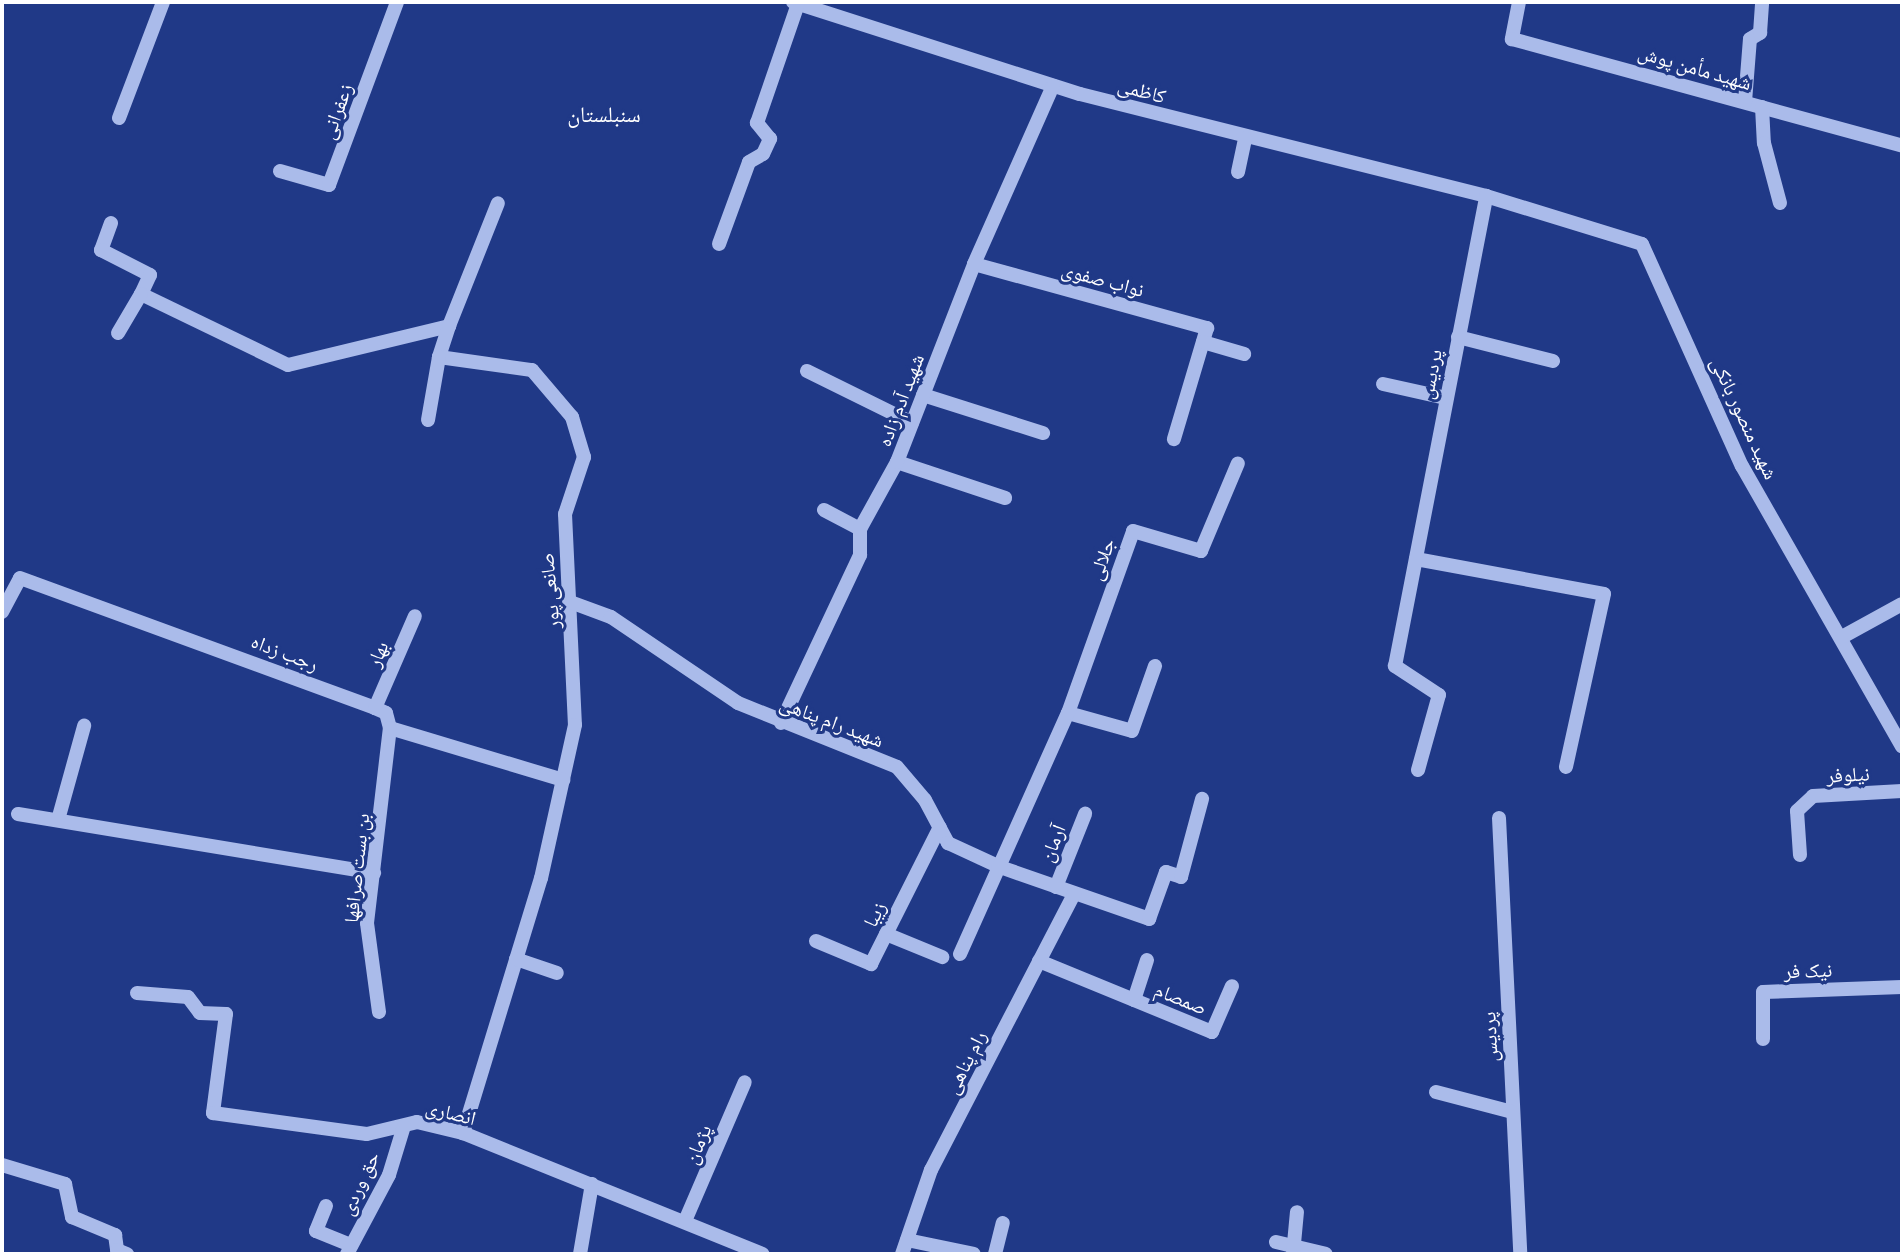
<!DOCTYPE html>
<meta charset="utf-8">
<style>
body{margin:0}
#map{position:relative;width:1904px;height:1256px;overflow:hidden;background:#203987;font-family:Manrope,"Noto Naskh Arabic",sans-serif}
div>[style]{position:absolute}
.minor>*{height:14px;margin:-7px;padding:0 7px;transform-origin:7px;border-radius:7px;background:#aabbea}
span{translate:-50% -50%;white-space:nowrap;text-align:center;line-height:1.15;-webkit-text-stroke:6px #203987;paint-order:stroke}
.street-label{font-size:20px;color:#fff}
.neighbourhood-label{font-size:22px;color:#fff}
.frame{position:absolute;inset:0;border:4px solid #fff;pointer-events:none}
</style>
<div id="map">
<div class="minor">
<div style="left:793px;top:2px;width:301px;rotate:17.8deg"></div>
<div style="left:1080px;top:94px;width:419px;rotate:14.1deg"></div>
<div style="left:1486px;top:196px;width:163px;rotate:17.1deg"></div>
<div style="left:1642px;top:244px;width:243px;rotate:65.8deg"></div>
<div style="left:1742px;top:466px;width:323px;rotate:60.3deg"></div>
<div style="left:1519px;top:2px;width:38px;rotate:101deg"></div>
<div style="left:1512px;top:39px;width:404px;rotate:15.3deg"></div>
<div style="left:1745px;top:102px;width:63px;rotate:-85.5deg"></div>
<div style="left:1750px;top:39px;width:12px;rotate:-31deg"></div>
<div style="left:1760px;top:33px;width:31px;rotate:-86deg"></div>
<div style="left:1762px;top:107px;width:36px;rotate:87deg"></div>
<div style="left:1764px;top:143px;width:62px;rotate:75.1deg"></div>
<div style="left:119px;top:118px;width:124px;rotate:-69.2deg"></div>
<div style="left:280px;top:171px;width:51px;rotate:15.9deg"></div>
<div style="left:329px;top:185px;width:195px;rotate:-69.6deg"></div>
<div style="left:1238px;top:172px;width:34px;rotate:-78deg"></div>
<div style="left:111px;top:223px;width:29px;rotate:110deg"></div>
<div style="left:101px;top:250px;width:55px;rotate:27deg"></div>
<div style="left:150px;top:275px;width:21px;rotate:115deg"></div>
<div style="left:141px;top:294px;width:163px;rotate:25.8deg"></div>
<div style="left:288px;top:365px;width:166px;rotate:-13.6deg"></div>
<div style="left:449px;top:326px;width:33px;rotate:108deg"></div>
<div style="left:439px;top:357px;width:94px;rotate:8deg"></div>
<div style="left:532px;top:370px;width:62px;rotate:49.6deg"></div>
<div style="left:572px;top:417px;width:42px;rotate:73.3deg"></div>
<div style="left:584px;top:457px;width:60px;rotate:108.4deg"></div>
<div style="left:565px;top:514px;width:211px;rotate:87.3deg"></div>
<div style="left:575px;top:725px;width:157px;rotate:102.5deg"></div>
<div style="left:541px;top:878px;width:267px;rotate:107deg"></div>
<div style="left:719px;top:244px;width:87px;rotate:-69.9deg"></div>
<div style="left:749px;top:162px;width:16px;rotate:-30deg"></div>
<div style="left:763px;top:154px;width:17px;rotate:-65deg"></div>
<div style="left:770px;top:139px;width:21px;rotate:-129deg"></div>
<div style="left:757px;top:123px;width:126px;rotate:-71deg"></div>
<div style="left:974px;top:264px;width:242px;rotate:15.4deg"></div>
<div style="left:1207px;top:328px;width:116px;rotate:106.6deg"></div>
<div style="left:449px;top:326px;width:132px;rotate:-68.3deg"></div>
<div style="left:118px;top:333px;width:45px;rotate:-59.5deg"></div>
<div style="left:1458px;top:337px;width:98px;rotate:14.2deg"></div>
<div style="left:1203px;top:342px;width:43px;rotate:16.3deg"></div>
<div style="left:807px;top:371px;width:117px;rotate:26.3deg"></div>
<div style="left:1383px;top:384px;width:65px;rotate:12.5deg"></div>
<div style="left:923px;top:395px;width:126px;rotate:17.6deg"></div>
<div style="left:428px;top:420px;width:64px;rotate:-80.1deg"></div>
<div style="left:897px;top:462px;width:114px;rotate:18.4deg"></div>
<div style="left:824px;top:510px;width:41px;rotate:27.8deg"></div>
<div style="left:1416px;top:559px;width:191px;rotate:10.5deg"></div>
<div style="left:1604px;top:594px;width:177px;rotate:102.4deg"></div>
<div style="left:573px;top:603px;width:40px;rotate:20.2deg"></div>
<div style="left:611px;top:617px;width:153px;rotate:34.1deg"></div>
<div style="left:738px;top:703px;width:171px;rotate:21.9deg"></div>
<div style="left:897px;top:767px;width:43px;rotate:49.7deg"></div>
<div style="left:925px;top:800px;width:49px;rotate:61.9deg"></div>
<div style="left:948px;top:843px;width:57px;rotate:24.8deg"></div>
<div style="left:1000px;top:867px;width:158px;rotate:19.2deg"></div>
<div style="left:1149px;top:919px;width:50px;rotate:-70.1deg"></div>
<div style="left:1166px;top:872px;width:16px;rotate:18deg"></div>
<div style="left:1181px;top:877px;width:81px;rotate:-74.9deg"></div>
<div style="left:2px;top:612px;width:38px;rotate:-62deg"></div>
<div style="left:20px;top:578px;width:378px;rotate:20.1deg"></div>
<div style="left:375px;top:708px;width:12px;rotate:24deg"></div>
<div style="left:386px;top:713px;width:16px;rotate:75deg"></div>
<div style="left:390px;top:728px;width:181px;rotate:16.7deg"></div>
<div style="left:1842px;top:637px;width:68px;rotate:-28.8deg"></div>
<div style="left:375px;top:708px;width:100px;rotate:-66.5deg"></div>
<div style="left:1068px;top:713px;width:66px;rotate:15.7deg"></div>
<div style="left:1132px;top:731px;width:69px;rotate:-70.5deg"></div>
<div style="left:781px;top:723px;width:186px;rotate:-64.8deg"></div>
<div style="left:860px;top:555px;width:26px;rotate:-90deg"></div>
<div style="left:860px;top:529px;width:77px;rotate:-61.1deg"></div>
<div style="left:897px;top:462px;width:212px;rotate:-68.7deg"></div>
<div style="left:974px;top:264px;width:195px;rotate:-66.1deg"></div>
<div style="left:1418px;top:770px;width:78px;rotate:-74.4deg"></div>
<div style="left:1439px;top:695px;width:53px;rotate:-146.6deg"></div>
<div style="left:1395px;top:666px;width:479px;rotate:-79deg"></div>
<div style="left:18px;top:814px;width:361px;rotate:9.4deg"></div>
<div style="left:1499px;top:818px;width:437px;rotate:87.2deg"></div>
<div style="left:58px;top:820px;width:98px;rotate:-74.5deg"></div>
<div style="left:1800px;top:855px;width:44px;rotate:-93.9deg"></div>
<div style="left:1797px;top:811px;width:22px;rotate:-43deg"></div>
<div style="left:1813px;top:796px;width:89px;rotate:-3.2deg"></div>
<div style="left:1056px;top:887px;width:79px;rotate:-68.3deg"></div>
<div style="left:886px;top:934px;width:61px;rotate:22.3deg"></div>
<div style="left:816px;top:941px;width:60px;rotate:22.7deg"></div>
<div style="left:871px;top:964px;width:153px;rotate:-63.3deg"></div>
<div style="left:960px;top:954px;width:264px;rotate:-65.9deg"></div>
<div style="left:1068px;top:713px;width:193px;rotate:-70.3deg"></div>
<div style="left:1133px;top:531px;width:71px;rotate:16.4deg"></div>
<div style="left:1201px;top:551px;width:95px;rotate:-67.2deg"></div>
<div style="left:516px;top:959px;width:43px;rotate:18.9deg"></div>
<div style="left:1039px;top:961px;width:187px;rotate:22.3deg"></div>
<div style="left:1212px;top:1032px;width:50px;rotate:-66.5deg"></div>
<div style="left:137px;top:993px;width:51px;rotate:4.5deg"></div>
<div style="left:188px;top:997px;width:20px;rotate:53deg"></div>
<div style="left:200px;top:1013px;width:26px;rotate:2deg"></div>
<div style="left:226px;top:1014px;width:100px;rotate:97.5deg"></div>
<div style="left:213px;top:1113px;width:155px;rotate:7.8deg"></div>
<div style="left:367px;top:1134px;width:51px;rotate:-13.5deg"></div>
<div style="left:417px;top:1122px;width:47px;rotate:13.4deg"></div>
<div style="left:463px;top:1133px;width:323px;rotate:22deg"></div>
<div style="left:1134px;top:1000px;width:42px;rotate:-72deg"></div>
<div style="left:379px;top:1012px;width:90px;rotate:-97.7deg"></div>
<div style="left:367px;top:923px;width:196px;rotate:-83.3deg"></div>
<div style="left:1763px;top:1039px;width:47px;rotate:-90deg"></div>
<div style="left:1763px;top:992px;width:139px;rotate:-2.1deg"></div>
<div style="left:1436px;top:1092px;width:79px;rotate:14.7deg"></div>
<div style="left:2px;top:1165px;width:66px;rotate:16.8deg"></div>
<div style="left:65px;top:1184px;width:34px;rotate:78deg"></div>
<div style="left:72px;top:1217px;width:47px;rotate:22.7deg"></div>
<div style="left:115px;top:1235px;width:15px;rotate:82deg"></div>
<div style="left:117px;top:1250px;width:11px;rotate:22deg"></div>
<div style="left:326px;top:1206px;width:27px;rotate:112deg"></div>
<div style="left:316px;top:1231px;width:38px;rotate:22deg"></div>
<div style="left:685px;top:1221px;width:151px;rotate:-66.7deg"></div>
<div style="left:907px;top:1240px;width:68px;rotate:11.8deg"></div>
<div style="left:1276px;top:1242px;width:51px;rotate:13.5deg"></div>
<div style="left:347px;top:1254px;width:89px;rotate:-62deg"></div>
<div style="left:389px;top:1175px;width:51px;rotate:-73deg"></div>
<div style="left:580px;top:1254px;width:71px;rotate:-80.3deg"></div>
<div style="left:902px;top:1254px;width:89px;rotate:-71deg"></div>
<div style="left:931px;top:1170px;width:311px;rotate:-62.6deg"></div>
<div style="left:995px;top:1254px;width:32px;rotate:-76deg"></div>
<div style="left:1293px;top:1254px;width:42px;rotate:-84.6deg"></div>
</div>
<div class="street-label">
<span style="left:1695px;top:67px;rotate:16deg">شهید مأمن پوش</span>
<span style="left:1142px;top:90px;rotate:15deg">کاظمی</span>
<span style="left:336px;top:111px;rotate:-70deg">زعفرانی</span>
<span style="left:1103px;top:279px;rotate:15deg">نواب صفوی</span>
<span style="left:1430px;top:374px;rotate:-79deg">پردیس</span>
<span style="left:900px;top:400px;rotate:-69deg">شهید آدم زاده</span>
<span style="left:1745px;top:418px;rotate:65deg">شهید منصور بانکی</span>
<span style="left:1101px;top:559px;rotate:-70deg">جلالی</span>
<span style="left:549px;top:591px;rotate:-95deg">صانعی پور</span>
<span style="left:285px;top:652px;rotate:21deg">رجب زداه</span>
<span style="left:377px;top:654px;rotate:-67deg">بهار</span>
<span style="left:832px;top:721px;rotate:21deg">شهید رام پناهی</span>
<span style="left:1848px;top:774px;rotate:-3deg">نیلوفر</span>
<span style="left:1052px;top:843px;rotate:-68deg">آرمان</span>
<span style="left:356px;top:868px;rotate:-84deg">بن بست صرافها</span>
<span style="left:874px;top:914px;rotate:-63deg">زیبا</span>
<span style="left:1808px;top:970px;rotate:-2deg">نیک فر</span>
<span style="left:1181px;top:998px;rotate:22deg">صمصام</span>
<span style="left:1489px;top:1037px;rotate:-93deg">پردیس</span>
<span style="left:965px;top:1062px;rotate:-63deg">رام پناهی</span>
<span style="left:451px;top:1112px;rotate:14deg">انصاری</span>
<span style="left:697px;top:1144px;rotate:-67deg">پژمان</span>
<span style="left:359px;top:1183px;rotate:-65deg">حق وردی</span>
</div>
<div class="neighbourhood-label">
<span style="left:604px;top:115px">سنبلستان</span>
</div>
<div class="frame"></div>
</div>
